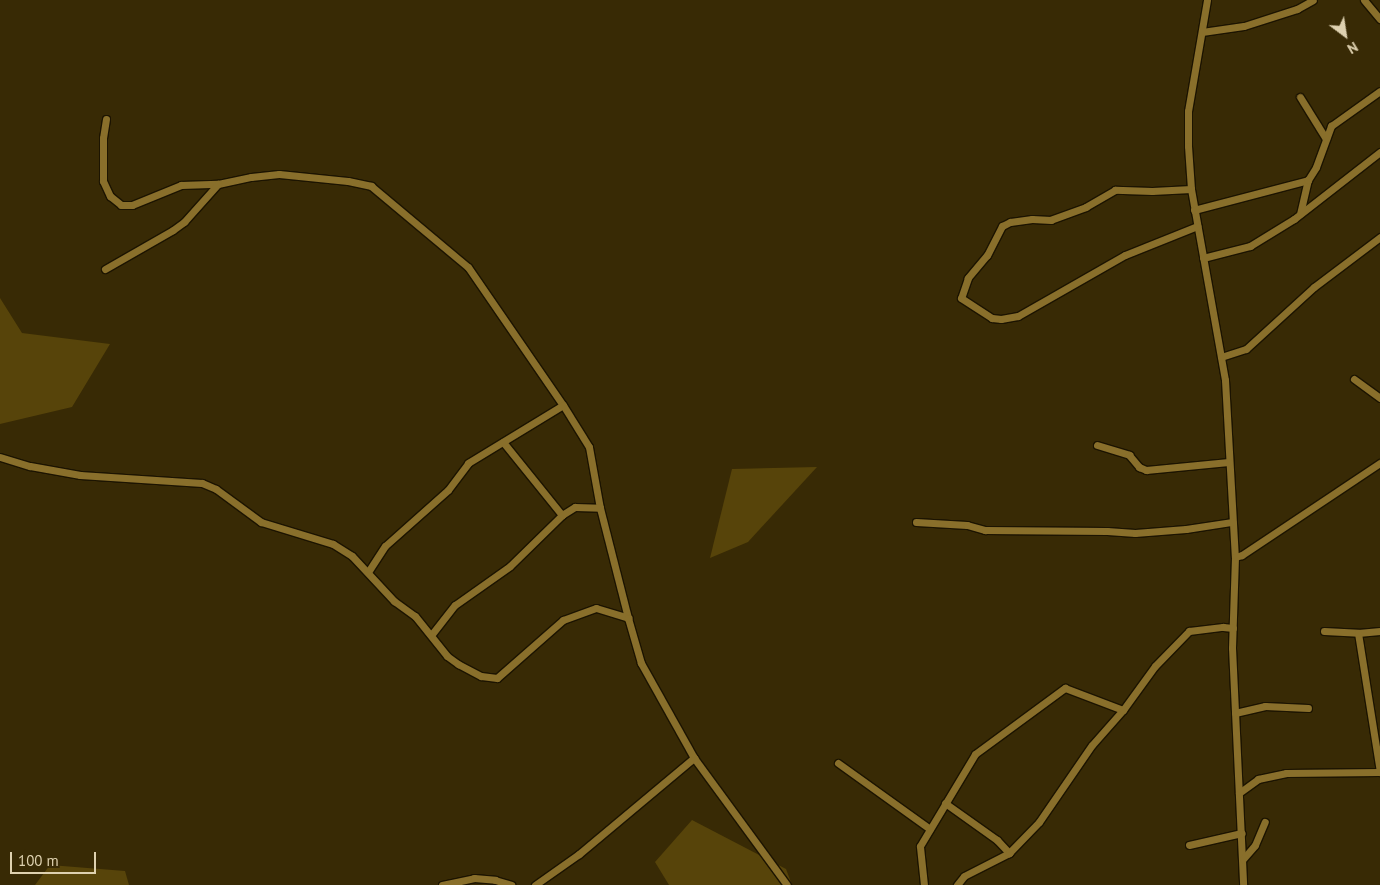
<!DOCTYPE html>
<style>
body{margin:0}
#map{position:relative;width:1380px;height:885px;overflow:hidden;background:#382a05;font-family:"PT Sans",sans-serif}
div>[style]{position:absolute}
.green>*{inset:0;background:#57440a}
.roads{filter:drop-shadow(1px 0 #1c1401) drop-shadow(-1px 0 #1c1401) drop-shadow(0 1px #1c1401) drop-shadow(0 -1px #1c1401)}
.minor>*{height:7px;margin:-3.5px;padding:0 3.5px;transform-origin:3.5px;border-radius:3.5px;background:#896f2b}
span{translate:-50% -50%;white-space:nowrap;text-align:center;line-height:1.15;-webkit-text-stroke:4px #382a05;paint-order:stroke}
.north{position:absolute;left:1320px;top:10px;width:50px;height:50px;-webkit-text-stroke:4px #382a05;paint-order:stroke;rotate:149deg;font-size:14px;font-weight:700;line-height:20px;text-align:center;color:#ded1b0}
.north::after{content:'';display:block;margin:auto;width:18px;height:22px;background:#ded1b0;clip-path:polygon(50% 0,100% 100%,50% 72%,0 100%)}
.scale{position:absolute;left:10px;top:852px;width:86px;height:22px;box-sizing:border-box;border:2px solid #ded1b0;border-top:0;padding-left:6px;font-size:15px;line-height:18px;white-space:nowrap;color:#ded1b0;-webkit-text-stroke:4px #382a05;paint-order:stroke}
</style>
<div id="map">
<div class="green">
<div style="clip-path:polygon(0 298px,22px 333px,110px 344px,72px 407px,0 424px)"></div>
<div style="clip-path:polygon(817px 467px,748px 542px,710px 558px,732px 469px)"></div>
<div style="clip-path:polygon(692px 820px,786px 869px,792px 885px,669px 885px,655px 862px)"></div>
<div style="clip-path:polygon(50px 865px,125px 871px,129px 885px,35px 885px)"></div>
</div>
<div class="roads">
<div class="minor">
<div style="left:1207px;top:0;width:113px;rotate:99.7deg"></div>
<div style="left:1188px;top:111px;width:35px;rotate:90deg"></div>
<div style="left:1188px;top:146px;width:43px;rotate:86deg"></div>
<div style="left:1191px;top:189px;width:194px;rotate:79.9deg"></div>
<div style="left:1225px;top:380px;width:177px;rotate:86.8deg"></div>
<div style="left:1235px;top:557px;width:91px;rotate:91.9deg"></div>
<div style="left:1232px;top:648px;width:237px;rotate:87.3deg"></div>
<div style="left:1364px;top:0;width:25px;rotate:50deg"></div>
<div style="left:1202px;top:32px;width:42px;rotate:-8.1deg"></div>
<div style="left:1244px;top:26px;width:56px;rotate:-17.8deg"></div>
<div style="left:1297px;top:9px;width:18px;rotate:-29deg"></div>
<div style="left:1300px;top:97px;width:49px;rotate:58.2deg"></div>
<div style="left:106px;top:119px;width:19px;rotate:99deg"></div>
<div style="left:103px;top:138px;width:43px;rotate:90deg"></div>
<div style="left:103px;top:181px;width:17px;rotate:65deg"></div>
<div style="left:110px;top:196px;width:14px;rotate:39deg"></div>
<div style="left:121px;top:205px;width:11px"></div>
<div style="left:132px;top:205px;width:53px;rotate:-22.2deg"></div>
<div style="left:181px;top:185px;width:37px;rotate:-2deg"></div>
<div style="left:218px;top:184px;width:34px;rotate:-12deg"></div>
<div style="left:251px;top:177px;width:28px;rotate:-6deg"></div>
<div style="left:279px;top:174px;width:69px;rotate:5.8deg"></div>
<div style="left:348px;top:181px;width:24px;rotate:12deg"></div>
<div style="left:371px;top:186px;width:126px;rotate:39.9deg"></div>
<div style="left:468px;top:267px;width:168px;rotate:55.5deg"></div>
<div style="left:563px;top:405px;width:49px;rotate:58.2deg"></div>
<div style="left:589px;top:447px;width:62px;rotate:79.8deg"></div>
<div style="left:600px;top:508px;width:114px;rotate:75.7deg"></div>
<div style="left:1191px;top:189px;width:39px;rotate:177deg"></div>
<div style="left:1152px;top:191px;width:37px;rotate:-178deg"></div>
<div style="left:1115px;top:190px;width:34px;rotate:150deg"></div>
<div style="left:1086px;top:207px;width:37px;rotate:160deg"></div>
<div style="left:1051px;top:220px;width:19px;rotate:-177deg"></div>
<div style="left:1032px;top:219px;width:22px;rotate:172deg"></div>
<div style="left:1010px;top:222px;width:9px;rotate:153deg"></div>
<div style="left:1002px;top:226px;width:33px;rotate:117deg"></div>
<div style="left:987px;top:255px;width:30px;rotate:130deg"></div>
<div style="left:968px;top:278px;width:21px;rotate:109deg"></div>
<div style="left:961px;top:298px;width:37px;rotate:33deg"></div>
<div style="left:992px;top:318px;width:9px;rotate:6deg"></div>
<div style="left:1001px;top:319px;width:17px;rotate:-10deg"></div>
<div style="left:1018px;top:316px;width:123px;rotate:-29.7deg"></div>
<div style="left:1125px;top:255px;width:78px;rotate:-21.9deg"></div>
<div style="left:1194px;top:210px;width:118px;rotate:-14.7deg"></div>
<div style="left:1300px;top:214px;width:35px;rotate:-77deg"></div>
<div style="left:1308px;top:180px;width:15px;rotate:-58deg"></div>
<div style="left:1316px;top:167px;width:44px;rotate:-69.9deg"></div>
<div style="left:1331px;top:126px;width:60px;rotate:-35.5deg"></div>
<div style="left:1203px;top:258px;width:49px;rotate:-14.3deg"></div>
<div style="left:1250px;top:246px;width:52px;rotate:-31.5deg"></div>
<div style="left:1294px;top:219px;width:109px;rotate:-37.9deg"></div>
<div style="left:105px;top:269px;width:78px;rotate:-29.8deg"></div>
<div style="left:173px;top:230px;width:14px;rotate:-36deg"></div>
<div style="left:184px;top:222px;width:51px;rotate:-48.2deg"></div>
<div style="left:1221px;top:357px;width:26px;rotate:-18deg"></div>
<div style="left:1246px;top:349px;width:92px;rotate:-42.4deg"></div>
<div style="left:1314px;top:287px;width:83px;rotate:-37.1deg"></div>
<div style="left:1354px;top:379px;width:32px;rotate:36deg"></div>
<div style="left:503px;top:442px;width:94px;rotate:51.1deg"></div>
<div style="left:1097px;top:445px;width:34px;rotate:17deg"></div>
<div style="left:1129px;top:455px;width:16px;rotate:50deg"></div>
<div style="left:1139px;top:467px;width:8px;rotate:23deg"></div>
<div style="left:1146px;top:470px;width:83px;rotate:-5.5deg"></div>
<div style="left:0;top:457px;width:31px;rotate:17deg"></div>
<div style="left:30px;top:466px;width:51px;rotate:10.2deg"></div>
<div style="left:80px;top:475px;width:122px;rotate:3.8deg"></div>
<div style="left:202px;top:483px;width:15px;rotate:23deg"></div>
<div style="left:216px;top:489px;width:56px;rotate:36.3deg"></div>
<div style="left:261px;top:522px;width:75px;rotate:17deg"></div>
<div style="left:333px;top:544px;width:22px;rotate:32deg"></div>
<div style="left:352px;top:556px;width:62px;rotate:47deg"></div>
<div style="left:394px;top:601px;width:26px;rotate:36deg"></div>
<div style="left:415px;top:616px;width:51px;rotate:51.3deg"></div>
<div style="left:447px;top:656px;width:14px;rotate:36deg"></div>
<div style="left:458px;top:664px;width:26px;rotate:28deg"></div>
<div style="left:481px;top:676px;width:16px;rotate:7deg"></div>
<div style="left:497px;top:678px;width:88px;rotate:-41.3deg"></div>
<div style="left:563px;top:620px;width:35px;rotate:-20deg"></div>
<div style="left:596px;top:608px;width:34px;rotate:17deg"></div>
<div style="left:628px;top:618px;width:47px;rotate:73.9deg"></div>
<div style="left:641px;top:663px;width:109px;rotate:60.8deg"></div>
<div style="left:694px;top:758px;width:157px;rotate:53.8deg"></div>
<div style="left:916px;top:522px;width:51px;rotate:3.4deg"></div>
<div style="left:967px;top:525px;width:19px;rotate:16deg"></div>
<div style="left:985px;top:530px;width:122px;rotate:0.5deg"></div>
<div style="left:1107px;top:531px;width:28px;rotate:4deg"></div>
<div style="left:1135px;top:533px;width:51px;rotate:-4.5deg"></div>
<div style="left:1186px;top:529px;width:47px;rotate:-8.7deg"></div>
<div style="left:1235px;top:557px;width:7px;rotate:-16deg"></div>
<div style="left:1242px;top:555px;width:166px;rotate:-33.7deg"></div>
<div style="left:368px;top:572px;width:31px;rotate:-57deg"></div>
<div style="left:385px;top:546px;width:84px;rotate:-41.6deg"></div>
<div style="left:448px;top:490px;width:34px;rotate:-53deg"></div>
<div style="left:468px;top:463px;width:111px;rotate:-31.4deg"></div>
<div style="left:1324px;top:631px;width:34px;rotate:3deg"></div>
<div style="left:1358px;top:633px;width:22px;rotate:-5deg"></div>
<div style="left:1358px;top:633px;width:141px;rotate:81deg"></div>
<div style="left:432px;top:634px;width:37px;rotate:-52deg"></div>
<div style="left:455px;top:605px;width:67px;rotate:-35.3deg"></div>
<div style="left:510px;top:566px;width:73px;rotate:-44.4deg"></div>
<div style="left:562px;top:515px;width:15px;rotate:-32deg"></div>
<div style="left:575px;top:507px;width:25px;rotate:2deg"></div>
<div style="left:1235px;top:713px;width:31px;rotate:-13deg"></div>
<div style="left:1265px;top:706px;width:43px;rotate:2.7deg"></div>
<div style="left:838px;top:763px;width:113px;rotate:35.7deg"></div>
<div style="left:1239px;top:793px;width:24px;rotate:-36deg"></div>
<div style="left:1258px;top:779px;width:29px;rotate:-12deg"></div>
<div style="left:1286px;top:773px;width:93px;rotate:-0.6deg"></div>
<div style="left:945px;top:803px;width:64px;rotate:35.4deg"></div>
<div style="left:997px;top:840px;width:18px;rotate:47deg"></div>
<div style="left:1189px;top:845px;width:54px;rotate:-12.8deg"></div>
<div style="left:1243px;top:859px;width:18px;rotate:-49deg"></div>
<div style="left:1255px;top:845px;width:25px;rotate:-67deg"></div>
<div style="left:442px;top:885px;width:33px;rotate:-12deg"></div>
<div style="left:474px;top:878px;width:21px;rotate:5deg"></div>
<div style="left:495px;top:880px;width:17px;rotate:17deg"></div>
<div style="left:535px;top:885px;width:54px;rotate:-35.2deg"></div>
<div style="left:579px;top:854px;width:150px;rotate:-39.9deg"></div>
<div style="left:924px;top:885px;width:39px;rotate:-96deg"></div>
<div style="left:920px;top:846px;width:107px;rotate:-59.1deg"></div>
<div style="left:975px;top:754px;width:112px;rotate:-36.3deg"></div>
<div style="left:1065px;top:688px;width:62px;rotate:20.8deg"></div>
<div style="left:957px;top:885px;width:11px;rotate:-52deg"></div>
<div style="left:964px;top:876px;width:51px;rotate:-27.1deg"></div>
<div style="left:1009px;top:853px;width:43px;rotate:-45.9deg"></div>
<div style="left:1039px;top:822px;width:93px;rotate:-55.5deg"></div>
<div style="left:1092px;top:745px;width:47px;rotate:-48.5deg"></div>
<div style="left:1123px;top:710px;width:54px;rotate:-54deg"></div>
<div style="left:1155px;top:666px;width:49px;rotate:-45.8deg"></div>
<div style="left:1189px;top:631px;width:34px;rotate:-7deg"></div>
<div style="left:1223px;top:627px;width:10px;rotate:6deg"></div>
</div>
</div>
<div class="north">N</div>
<div class="scale">100 m</div>
</div>
